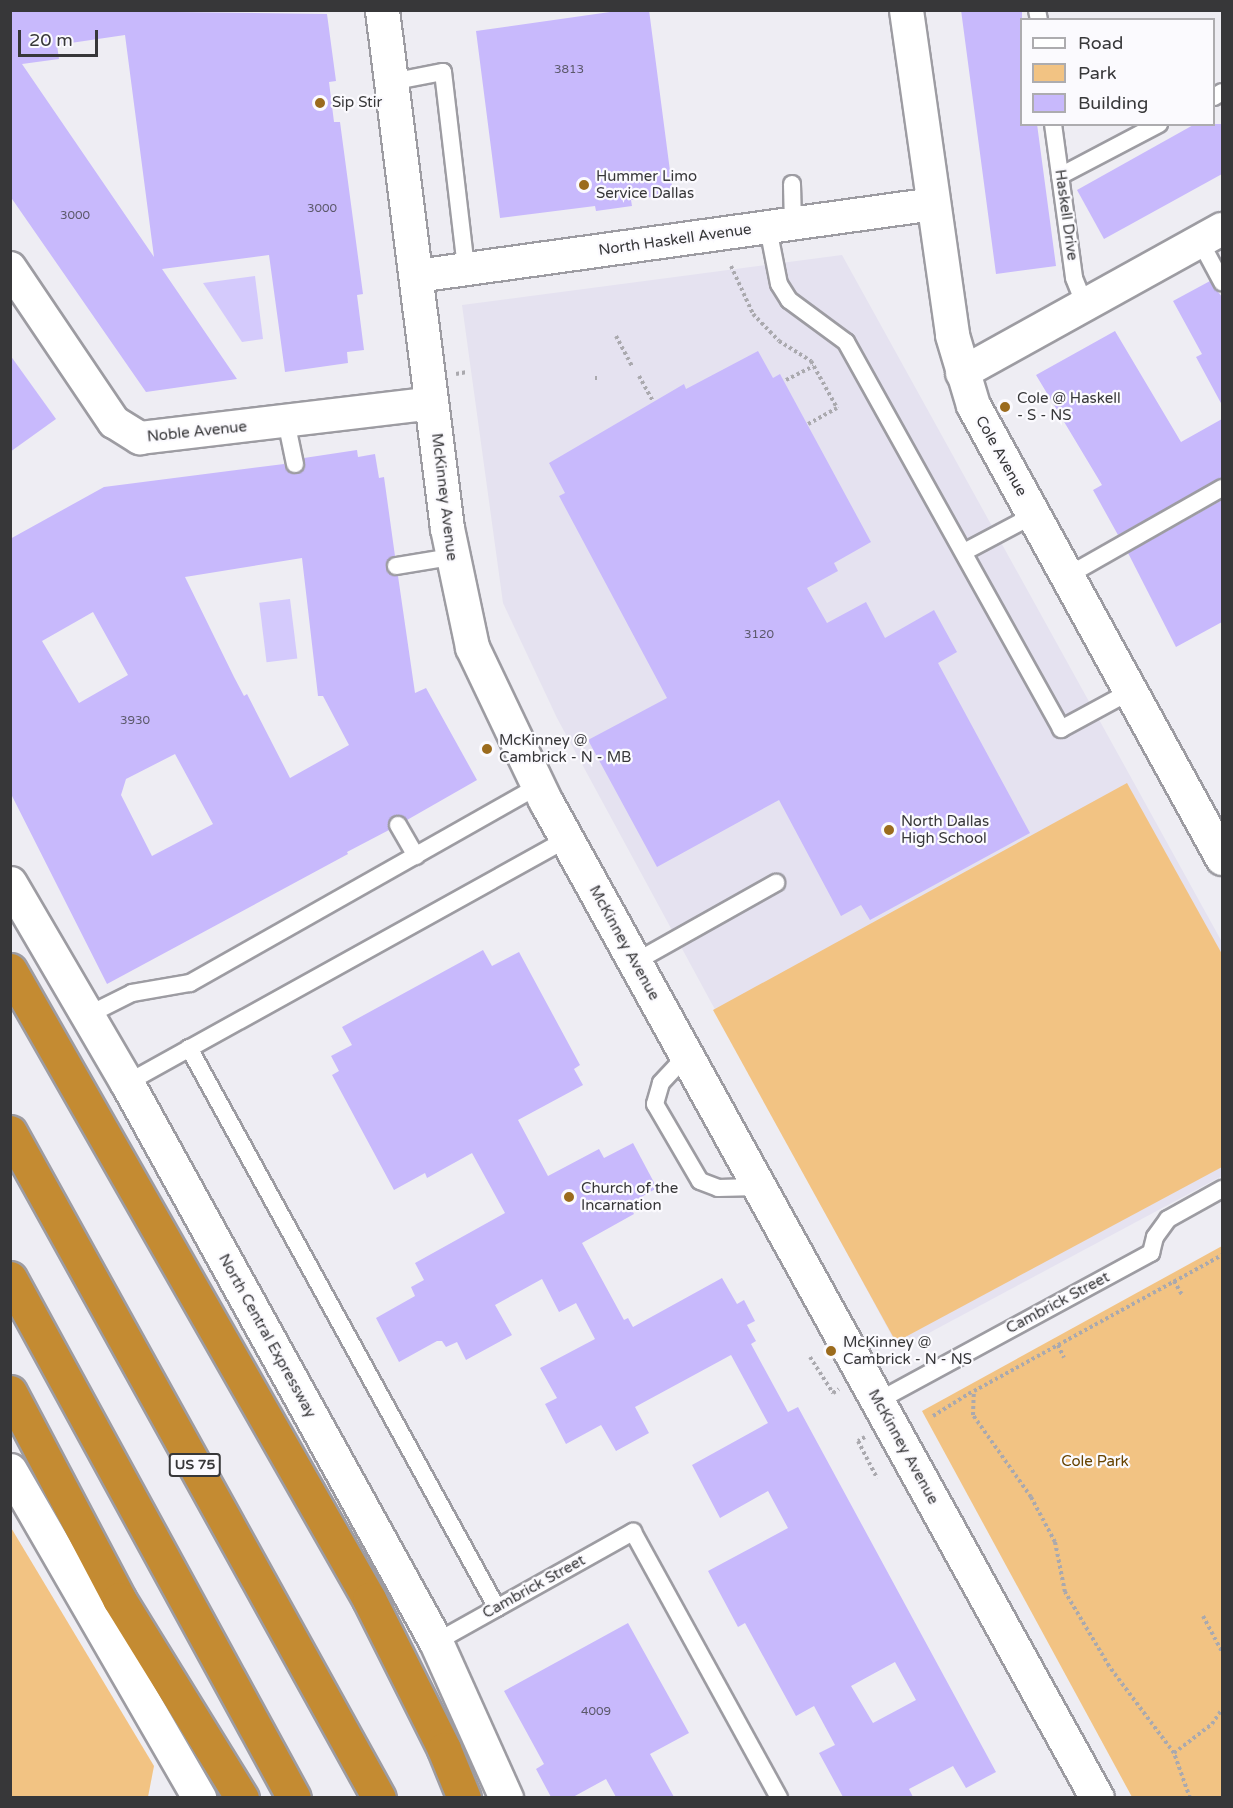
<!DOCTYPE html>
<style>
body{margin:0}
#map{position:relative;width:1233px;height:1808px;overflow:hidden;background:#eeedf3;font-family:"Varela Round",sans-serif}
div>[style]{position:absolute}
.built>*{inset:0;background:#e5e2f0}
.green>*{inset:0;background:#f2c383}
.water>*{inset:0;background:#d4cafc;transform-origin:0 0}
.building>*{inset:0;background:#c8b9fc}
.path>*{height:4px;margin-top:-2px;transform-origin:0;background:repeating-linear-gradient(90deg,#aaa9ae 0 3px,transparent 0 6px)}
.roads{filter:drop-shadow(2px 0 #9d9ca2) drop-shadow(-2px 0 #9d9ca2) drop-shadow(0 2px #9d9ca2) drop-shadow(0 -2px #9d9ca2)}
.service>*{height:16px;margin:-8px;padding:0 8px;transform-origin:8px;border-radius:8px;background:#fff}
.minor>*{height:32px;margin:-16px;padding:0 16px;transform-origin:16px;border-radius:16px;background:#fff}
.tertiary>*{height:33px;margin:-16.5px;padding:0 16.5px;transform-origin:16.5px;border-radius:16.5px;background:#fff}
.secondary>*{height:33px;margin:-16.5px;padding:0 16.5px;transform-origin:16.5px;border-radius:16.5px;background:#fff}
.motorway>*{height:33px;margin:-16.5px;padding:0 16.5px;transform-origin:16.5px;border-radius:16.5px;background:#c48b32}
.dots>*{width:16px;height:16px;translate:-50% -50%;box-sizing:border-box;border:3px solid #fbfafe;border-radius:50%}
span{translate:-50% -50%;white-space:nowrap;text-align:center;line-height:1.15;-webkit-text-stroke:4.5px #fbfafe;paint-order:stroke}
.number-label{font-size:12px;color:#5b586a}
.number-label span{-webkit-text-stroke-width:0}
.shield-label span{padding:2px 4px;background:#fbfafe;border:2px solid;border-radius:4px;-webkit-text-stroke-width:0}
.shield-label{font-size:14px;color:#373739;font-weight:700}
.poi-label{font-size:15px;color:#373739}
.left{translate:0 -50%;text-align:left}
.street-label{font-size:15px;color:#373739}
.park-label{font-size:15px;color:#674300}
.frame{position:absolute;inset:0;border:12px solid #373739;pointer-events:none}
.legend{position:absolute;left:1020px;top:18px;width:195px;height:108px;box-sizing:border-box;background:#fbfafe;border:2px solid #adacaf;margin:0;padding:8px 10px;list-style:none;font-size:18px;color:#373739}
.legend li{display:flex;align-items:center;gap:12px;height:30px}
.legend b{width:30px;border:2px solid #adacaf}
.scale{position:absolute;left:18px;top:30px;width:80px;height:27px;box-sizing:border-box;border:3px solid #373739;border-top:0;padding-left:8px;font-size:18px;line-height:21px;white-space:nowrap;color:#373739;-webkit-text-stroke:4px #fbfafe;paint-order:stroke}
</style>
<div id="map">
<div class="built">
<div style="clip-path:polygon(842px 255px,1222px 942px,1222px 1176px,899px 1349px,557px 718px,503px 603px,462px 305px)"></div>
</div>
<div class="green">
<div style="clip-path:polygon(1127px 783px,1222px 954px,1222px 1167px,896px 1342px,713px 1010px)"></div>
<div style="clip-path:polygon(1222px 1246px,1222px 1797px,1132px 1797px,922px 1411px)"></div>
<div style="clip-path:polygon(10px 1526px,154px 1766px,148px 1797px,11px 1797px)"></div>
</div>
<div class="water">
<div style="clip-path:polygon(255px 276px,263px 339px,242px 342px,203px 283px)"></div>
<div style="left:290px;top:599px;width:60px;height:31px;rotate:83deg"></div>
</div>
<div class="building">
<div style="clip-path:polygon(evenodd,10px 10px,327px 14px,336px 81px,329px 82px,334px 122px,340px 122px,363px 294px,357px 295px,364px 350px,347px 352px,348px 363px,285px 372px,269px 255px,162px 269px,237px 379px,146px 392px,10px 196px,10px 10px,125px 35px,154px 257px,22px 64px,59px 59px,57px 45px,125px 35px)"></div>
<div style="clip-path:polygon(624px 10px,649px 10px,673px 194px,631px 200px,632px 206px,596px 211px,595px 206px,500px 218px,476px 31px)"></div>
<div style="clip-path:polygon(961px 10px,1022px 10px,1022px 124px,1037px 124px,1056px 266px,996px 274px)"></div>
<div style="clip-path:polygon(1195px 124px,1222px 124px,1222px 174px,1104px 239px,1077px 190px)"></div>
<div style="clip-path:polygon(1210px 281px,1222px 297px,1222px 405px,1196px 357px,1202px 354px,1173px 301px)"></div>
<div style="clip-path:polygon(1115px 331px,1181px 442px,1222px 419px,1222px 478px,1118px 535px,1093px 490px,1102px 485px,1036px 375px)"></div>
<div style="clip-path:polygon(758px 351px,773px 378px,780px 374px,871px 542px,834px 563px,838px 571px,807px 588px,827px 623px,866px 602px,885px 638px,934px 610px,957px 652px,938px 663px,1030px 833px,870px 920px,861px 905px,841px 916px,779px 800px,657px 867px,588px 740px,667px 698px,559px 496px,565px 493px,549px 463px,684px 384px,686px 389px)"></div>
<div style="clip-path:polygon(10px 355px,56px 419px,10px 452px)"></div>
<div style="clip-path:polygon(evenodd,357px 450px,358px 457px,375px 454px,379px 478px,384px 477px,395px 556px,386px 567px,388px 573px,398px 576px,415px 693px,426px 688px,477px 780px,407px 820px,393px 816px,389px 830px,347px 852px,348px 854px,107px 984px,10px 792px,10px 539px,104px 487px,284px 464px,288px 471px,297px 474px,305px 468px,304px 458px,357px 450px,302px 558px,318px 696px,323px 696px,349px 745px,290px 778px,247px 694px,244px 696px,234px 677px,185px 577px,302px 558px,357px 450px,93px 612px,128px 675px,79px 703px,42px 641px,93px 612px,357px 450px,175px 754px,213px 824px,152px 856px,121px 795px,126px 779px,175px 754px)"></div>
<div style="clip-path:polygon(1222px 500px,1222px 622px,1176px 647px,1128px 553px)"></div>
<div style="clip-path:polygon(evenodd,483px 950px,492px 966px,519px 952px,580px 1065px,574px 1069px,583px 1085px,518px 1120px,548px 1176px,599px 1149px,604px 1158px,633px 1143px,657px 1188px,629px 1204px,634px 1214px,582px 1243px,624px 1320px,628px 1318px,633px 1327px,722px 1278px,737px 1304px,744px 1300px,755px 1321px,747px 1325px,756px 1341px,751px 1344px,788px 1412px,798px 1407px,996px 1772px,966px 1788px,953px 1766px,909px 1789px,913px 1797px,843px 1797px,819px 1753px,835px 1745px,814px 1706px,796px 1716px,745px 1623px,738px 1627px,708px 1571px,788px 1528px,768px 1491px,720px 1518px,692px 1465px,768px 1423px,731px 1355px,635px 1407px,649px 1433px,616px 1451px,601px 1425px,566px 1444px,545px 1404px,557px 1398px,540px 1368px,595px 1339px,576px 1303px,559px 1312px,542px 1279px,495px 1305px,512px 1335px,466px 1360px,457px 1342px,446px 1347px,442px 1341px,437px 1341px,399px 1362px,376px 1318px,415px 1296px,411px 1287px,424px 1280px,415px 1263px,505px 1213px,472px 1153px,427px 1178px,425px 1173px,394px 1190px,332px 1075px,339px 1071px,331px 1056px,352px 1045px,342px 1027px,483px 950px,895px 1662px,916px 1700px,873px 1723px,851px 1686px,895px 1662px)"></div>
<div style="clip-path:polygon(628px 1623px,689px 1733px,650px 1754px,674px 1797px,616px 1797px,606px 1779px,573px 1797px,551px 1797px,536px 1769px,544px 1764px,504px 1691px)"></div>
</div>
<div class="path">
<div style="left:731px;top:266px;width:53px;rotate:65.4deg"></div>
<div style="left:753px;top:314px;width:37px;rotate:46deg"></div>
<div style="left:779px;top:341px;width:38px;rotate:32deg"></div>
<div style="left:811px;top:361px;width:54px;rotate:61deg"></div>
<div style="left:837px;top:408px;width:33px;rotate:151deg"></div>
<div style="left:616px;top:336px;width:34px;rotate:62deg"></div>
<div style="left:456px;top:374px;width:11px;rotate:-10deg"></div>
<div style="left:639px;top:376px;width:29px;rotate:61deg"></div>
<div style="left:595px;top:378px;width:2px"></div>
<div style="left:786px;top:380px;width:31px;rotate:-27deg"></div>
<div style="left:1174px;top:1281px;width:16px;rotate:60deg"></div>
<div style="left:1058px;top:1345px;width:14px;rotate:65deg"></div>
<div style="left:810px;top:1357px;width:43px;rotate:57.4deg"></div>
<div style="left:833px;top:1393px;width:7px;rotate:-34deg"></div>
<div style="left:933px;top:1416px;width:47px;rotate:-32deg"></div>
<div style="left:865px;top:1437px;width:8px;rotate:150deg"></div>
<div style="left:858px;top:1441px;width:42px;rotate:62.8deg"></div>
<div style="left:1203px;top:1616px;width:40px;rotate:62deg"></div>
<div style="left:1174px;top:1753px;width:48px;rotate:-37.3deg"></div>
<div style="left:1212px;top:1724px;width:18px;rotate:-56deg"></div>
<div style="left:1190px;top:1798px;width:48px;rotate:-109.6deg"></div>
<div style="left:1174px;top:1753px;width:109px;rotate:-126.8deg"></div>
<div style="left:1109px;top:1666px;width:86px;rotate:-120.7deg"></div>
<div style="left:1065px;top:1592px;width:51px;rotate:-101.3deg"></div>
<div style="left:1055px;top:1542px;width:51px;rotate:-118.1deg"></div>
<div style="left:1031px;top:1497px;width:100px;rotate:-125.3deg"></div>
<div style="left:973px;top:1415px;width:24px;rotate:-88deg"></div>
<div style="left:974px;top:1391px;width:283px;rotate:-28.7deg"></div>
</div>
<div class="roads">
<div class="service">
<div style="left:1037px;top:10px;width:10px;rotate:79deg"></div>
<div style="left:391px;top:82px;width:53px;rotate:-10.9deg"></div>
<div style="left:443px;top:72px;width:198px;rotate:83.3deg"></div>
<div style="left:1214px;top:97px;width:9px;rotate:-32deg"></div>
<div style="left:1053px;top:124px;width:155px;rotate:82.2deg"></div>
<div style="left:1074px;top:278px;width:29px;rotate:68deg"></div>
<div style="left:1060px;top:176px;width:112px;rotate:-27.7deg"></div>
<div style="left:792px;top:184px;width:40px;rotate:88.6deg"></div>
<div style="left:768px;top:228px;width:57px;rotate:78.9deg"></div>
<div style="left:779px;top:284px;width:19px;rotate:58deg"></div>
<div style="left:789px;top:300px;width:71px;rotate:36.4deg"></div>
<div style="left:846px;top:342px;width:443px;rotate:60.9deg"></div>
<div style="left:1061px;top:729px;width:80px;rotate:-28.5deg"></div>
<div style="left:1200px;top:241px;width:47px;rotate:61.8deg"></div>
<div style="left:286px;top:421px;width:44px;rotate:78.2deg"></div>
<div style="left:964px;top:552px;width:79px;rotate:-27.9deg"></div>
<div style="left:396px;top:566px;width:56px;rotate:-9.3deg"></div>
<div style="left:1067px;top:576px;width:178px;rotate:-29.6deg"></div>
<div style="left:398px;top:825px;width:36px;rotate:60deg"></div>
<div style="left:635px;top:962px;width:162px;rotate:-29.3deg"></div>
<div style="left:88px;top:1015px;width:49px;rotate:-26.6deg"></div>
<div style="left:132px;top:993px;width:59px;rotate:-9.8deg"></div>
<div style="left:190px;top:983px;width:400px;rotate:-29.5deg"></div>
<div style="left:189px;top:1048px;width:639px;rotate:61.19deg"></div>
<div style="left:686px;top:1056px;width:37px;rotate:133deg"></div>
<div style="left:661px;top:1083px;width:22px;rotate:106deg"></div>
<div style="left:655px;top:1104px;width:89px;rotate:59.7deg"></div>
<div style="left:700px;top:1181px;width:19px;rotate:21deg"></div>
<div style="left:718px;top:1188px;width:40px;rotate:-1.4deg"></div>
<div style="left:127px;top:1083px;width:503px;rotate:-29.01deg"></div>
<div style="left:878px;top:1401px;width:311px;rotate:-28.5deg"></div>
<div style="left:1151px;top:1253px;width:16px;rotate:-76deg"></div>
<div style="left:1155px;top:1237px;width:22px;rotate:-54deg"></div>
<div style="left:1168px;top:1219px;width:62px;rotate:-29.1deg"></div>
<div style="left:436px;top:1642px;width:226px;rotate:-29.2deg"></div>
<div style="left:633px;top:1532px;width:303px;rotate:61.2deg"></div>
</div>
<div class="minor">
<div style="left:10px;top:268px;width:186px;rotate:56deg"></div>
<div style="left:114px;top:422px;width:31px;rotate:32deg"></div>
<div style="left:140px;top:438px;width:294px;rotate:-6.8deg"></div>
<div style="left:417px;top:276px;width:522px;rotate:-7.93deg"></div>
<div style="left:962px;top:373px;width:297px;rotate:-29deg"></div>
</div>
<div class="tertiary">
<div style="left:382px;top:10px;width:522px;rotate:82.85deg"></div>
<div style="left:447px;top:528px;width:122px;rotate:78.1deg"></div>
<div style="left:472px;top:647px;width:170px;rotate:64.5deg"></div>
<div style="left:545px;top:800px;width:1140px;rotate:61.05deg"></div>
<div style="left:906px;top:10px;width:328px;rotate:81.9deg"></div>
<div style="left:952px;top:335px;width:73px;rotate:73.3deg"></div>
<div style="left:973px;top:405px;width:517px;rotate:61.2deg"></div>
</div>
<div class="secondary">
<div style="left:10px;top:883px;width:232px;rotate:59.7deg"></div>
<div style="left:127px;top:1083px;width:639px;rotate:61.07deg"></div>
<div style="left:436px;top:1642px;width:171px;rotate:65.8deg"></div>
<div style="left:10px;top:1470px;width:379px;rotate:60deg"></div>
</div>
<div class="motorway">
<div style="left:10px;top:970px;width:724px;rotate:60.28deg"></div>
<div style="left:369px;top:1599px;width:168px;rotate:63.4deg"></div>
<div style="left:444px;top:1749px;width:53px;rotate:67.8deg"></div>
<div style="left:10px;top:1132px;width:761px;rotate:61.01deg"></div>
<div style="left:10px;top:1278px;width:592px;rotate:61.36deg"></div>
<div style="left:10px;top:1392px;width:234px;rotate:62.2deg"></div>
<div style="left:119px;top:1599px;width:234px;rotate:58.3deg"></div>
</div>
</div>
<div class="dots">
<div style="left:320px;top:103px;background:#9b6b1d"></div>
<div style="left:584px;top:185px;background:#9b6b1d"></div>
<div style="left:1005px;top:407px;background:#9b6b1d"></div>
<div style="left:487px;top:749px;background:#9b6b1d"></div>
<div style="left:889px;top:830px;background:#9b6b1d"></div>
<div style="left:569px;top:1197px;background:#9b6b1d"></div>
<div style="left:831px;top:1351px;background:#9b6b1d"></div>
</div>
<div class="number-label">
<span style="left:569px;top:70px">3813</span>
<span style="left:322px;top:209px">3000</span>
<span style="left:75px;top:216px">3000</span>
<span style="left:759px;top:635px">3120</span>
<span style="left:135px;top:721px">3930</span>
<span style="left:596px;top:1712px">4009</span>
</div>
<div class="shield-label">
<span style="left:195px;top:1465px">US 75</span>
</div>
<div class="poi-label">
<span class="left" style="left:332px;top:103px">Sip Stir</span>
<span class="left" style="left:596px;top:185px">Hummer Limo<br>Service Dallas</span>
<span class="left" style="left:1017px;top:407px">Cole @ Haskell<br>- S - NS</span>
<span class="left" style="left:499px;top:749px">McKinney @<br>Cambrick - N - MB</span>
<span class="left" style="left:901px;top:830px">North Dallas<br>High School</span>
<span class="left" style="left:581px;top:1197px">Church of the<br>Incarnation</span>
<span class="left" style="left:843px;top:1351px">McKinney @<br>Cambrick - N - NS</span>
</div>
<div class="street-label">
<span style="left:1066px;top:215px;rotate:82deg">Haskell Drive</span>
<span style="left:675px;top:240px;rotate:-8deg">North Haskell Avenue</span>
<span style="left:197px;top:432px;rotate:-6deg">Noble Avenue</span>
<span style="left:1001px;top:456px;rotate:61deg">Cole Avenue</span>
<span style="left:444px;top:497px;rotate:83deg">McKinney Avenue</span>
<span style="left:624px;top:943px;rotate:61deg">McKinney Avenue</span>
<span style="left:1058px;top:1303px;rotate:-28deg">Cambrick Street</span>
<span style="left:267px;top:1336px;rotate:61deg">North Central Expressway</span>
<span style="left:903px;top:1447px;rotate:61deg">McKinney Avenue</span>
<span style="left:534px;top:1587px;rotate:-29deg">Cambrick Street</span>
</div>
<div class="park-label">
<span style="left:1095px;top:1462px">Cole Park</span>
</div>
<div class="frame"></div>
<ul class="legend">
<li><b style="height:8px;background:#fff"></b>Road</li>
<li><b style="height:16px;background:#f2c383"></b>Park</li>
<li><b style="height:16px;background:#c8b9fc"></b>Building</li>
</ul>
<div class="scale">20 m</div>
</div>
